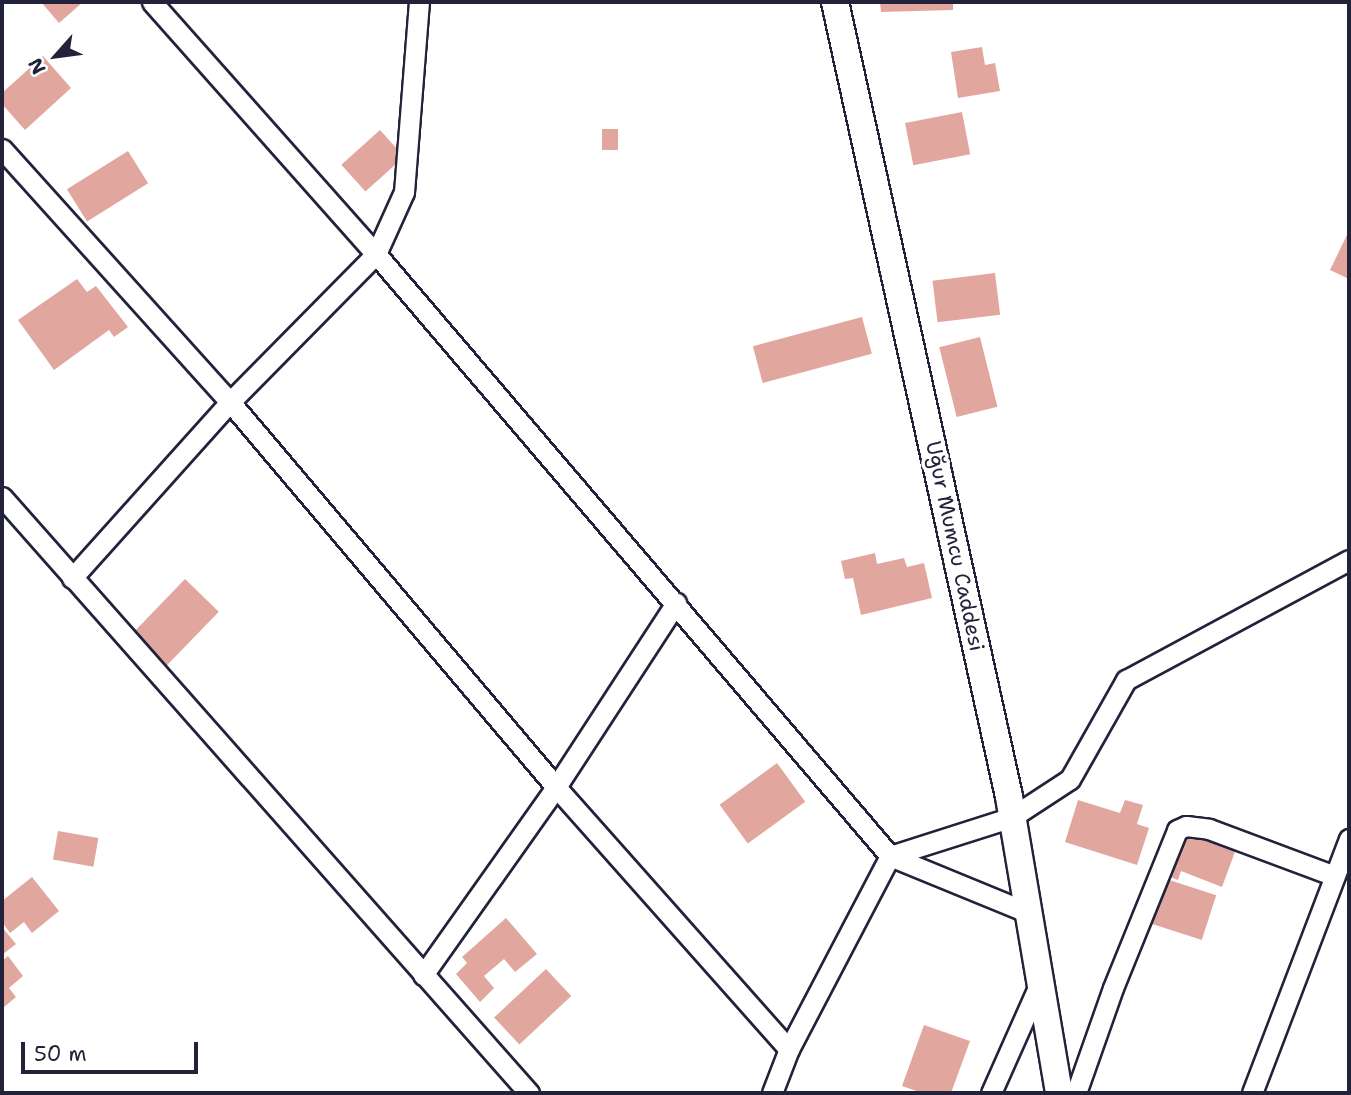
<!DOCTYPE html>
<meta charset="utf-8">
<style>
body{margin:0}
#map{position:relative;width:1351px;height:1095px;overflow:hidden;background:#fff;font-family:"Shantell Sans",sans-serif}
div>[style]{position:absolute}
.building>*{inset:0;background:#e1a79f;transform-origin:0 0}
.roads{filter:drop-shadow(2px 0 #22223b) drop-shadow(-2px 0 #22223b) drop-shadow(0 2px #22223b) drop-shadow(0 -2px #22223b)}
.street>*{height:19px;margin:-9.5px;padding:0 9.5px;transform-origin:9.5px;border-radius:9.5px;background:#fff}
.secondary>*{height:26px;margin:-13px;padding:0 13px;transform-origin:13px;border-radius:13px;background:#fff}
span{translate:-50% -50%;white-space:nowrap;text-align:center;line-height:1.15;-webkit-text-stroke:7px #fff;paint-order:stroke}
.street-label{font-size:21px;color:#22223b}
.frame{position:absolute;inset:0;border:4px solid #22223b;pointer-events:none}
.north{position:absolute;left:21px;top:21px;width:70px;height:70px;-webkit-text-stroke:5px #fff;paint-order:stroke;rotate:242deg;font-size:19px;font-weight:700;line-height:28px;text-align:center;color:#22223b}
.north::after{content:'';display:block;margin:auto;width:24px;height:32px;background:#22223b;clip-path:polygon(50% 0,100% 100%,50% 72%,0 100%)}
.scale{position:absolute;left:21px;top:1042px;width:177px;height:32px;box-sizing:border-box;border:4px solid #22223b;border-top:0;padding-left:9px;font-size:21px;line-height:24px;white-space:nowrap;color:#22223b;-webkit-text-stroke:5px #fff;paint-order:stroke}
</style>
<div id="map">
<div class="building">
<div style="clip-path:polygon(41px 2px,83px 2px,59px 23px)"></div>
<div style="clip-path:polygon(880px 2px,953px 2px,953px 10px,881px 12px)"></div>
<div style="clip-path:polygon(982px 47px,985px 65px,995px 63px,1000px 91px,958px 98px,951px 52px)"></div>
<div style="clip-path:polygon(43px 56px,71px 88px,25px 130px,2px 104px,2px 93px)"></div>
<div style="left:962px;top:112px;width:43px;height:58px;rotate:79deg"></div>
<div style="left:618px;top:129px;width:21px;height:16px;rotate:90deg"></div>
<div style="left:380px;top:130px;width:36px;height:52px;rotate:48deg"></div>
<div style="left:128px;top:151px;width:38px;height:72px;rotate:58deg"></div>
<div style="clip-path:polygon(1347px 235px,1349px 236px,1349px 279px,1330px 270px)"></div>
<div style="left:995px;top:273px;width:42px;height:63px;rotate:83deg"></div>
<div style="clip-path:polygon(77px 279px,87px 292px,96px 286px,128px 327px,114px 337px,109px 330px,54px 370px,18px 320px)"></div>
<div style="left:862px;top:317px;width:38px;height:113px;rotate:75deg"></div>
<div style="left:980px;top:337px;width:72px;height:42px;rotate:76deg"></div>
<div style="clip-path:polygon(875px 553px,877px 564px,904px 558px,907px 567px,924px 563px,932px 598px,861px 615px,853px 578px,845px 579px,841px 561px)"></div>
<div style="left:185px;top:579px;width:47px;height:76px;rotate:44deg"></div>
<div style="left:777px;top:763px;width:48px;height:71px;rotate:54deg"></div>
<div style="clip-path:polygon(1078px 800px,1120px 813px,1125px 800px,1143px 805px,1137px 824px,1149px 828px,1137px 865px,1065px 842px)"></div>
<div style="clip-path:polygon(1182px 829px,1236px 849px,1222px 887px,1181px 871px,1178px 880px,1165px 875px)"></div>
<div style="left:58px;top:831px;width:41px;height:29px;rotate:10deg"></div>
<div style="clip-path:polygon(32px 877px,59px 911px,32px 933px,24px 922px,10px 933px,2px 922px,2px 901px)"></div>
<div style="left:1163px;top:878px;width:56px;height:47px;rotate:18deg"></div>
<div style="clip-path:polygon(506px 918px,537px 954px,515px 972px,504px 959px,484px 976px,494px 988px,480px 1002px,456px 974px,467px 963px,462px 957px)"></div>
<div style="clip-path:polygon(2px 927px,16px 944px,2px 955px)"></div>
<div style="clip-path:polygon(8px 956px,23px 976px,9px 988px,16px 997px,3px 1008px,2px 961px)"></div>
<div style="left:546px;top:969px;width:37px;height:71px;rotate:47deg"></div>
<div style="clip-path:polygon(924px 1025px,970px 1041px,951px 1093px,922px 1093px,902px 1086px)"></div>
</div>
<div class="roads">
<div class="street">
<div style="left:152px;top:2px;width:337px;rotate:48.4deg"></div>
<div style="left:376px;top:254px;width:792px;rotate:49.51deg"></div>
<div style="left:890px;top:856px;width:150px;rotate:22.3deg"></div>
<div style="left:2px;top:149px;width:341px;rotate:48deg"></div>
<div style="left:230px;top:402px;width:504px;rotate:49.74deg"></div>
<div style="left:556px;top:787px;width:351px;rotate:48.4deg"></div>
<div style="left:2px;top:497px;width:796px;rotate:48.52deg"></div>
<div style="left:72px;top:578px;width:237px;rotate:-48.1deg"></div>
<div style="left:230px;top:402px;width:208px;rotate:-45.4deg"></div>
<div style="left:376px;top:254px;width:68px;rotate:-65.7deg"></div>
<div style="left:404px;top:192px;width:191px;rotate:-85.5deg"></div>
<div style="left:423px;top:975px;width:230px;rotate:-54.7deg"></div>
<div style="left:556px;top:787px;width:220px;rotate:-56.9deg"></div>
<div style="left:772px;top:1093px;width:47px;rotate:-68.9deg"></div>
<div style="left:789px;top:1049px;width:218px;rotate:-62.4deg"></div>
<div style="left:890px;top:856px;width:128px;rotate:-17.7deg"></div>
<div style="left:1012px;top:817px;width:69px;rotate:-33.2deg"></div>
<div style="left:1070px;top:779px;width:114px;rotate:-60.5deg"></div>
<div style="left:1126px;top:680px;width:253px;rotate:-28.3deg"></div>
<div style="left:991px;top:1093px;width:120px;rotate:-66deg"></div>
<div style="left:1076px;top:1093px;width:111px;rotate:-70.6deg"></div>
<div style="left:1113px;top:988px;width:170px;rotate:-67.9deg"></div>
<div style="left:1177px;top:830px;width:10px;rotate:-24deg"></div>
<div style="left:1186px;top:826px;width:23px;rotate:7deg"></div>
<div style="left:1209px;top:829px;width:134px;rotate:20.5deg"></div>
<div style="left:1252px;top:1093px;width:272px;rotate:-69.1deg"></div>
</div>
<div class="secondary">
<div style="left:835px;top:2px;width:814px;rotate:77.65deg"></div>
<div style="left:1009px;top:797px;width:300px;rotate:80.4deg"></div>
</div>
</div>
<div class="street-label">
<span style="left:955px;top:546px;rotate:78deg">Uğur Mumcu Caddesi</span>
</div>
<div class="frame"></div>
<div class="north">N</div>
<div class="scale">50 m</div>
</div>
